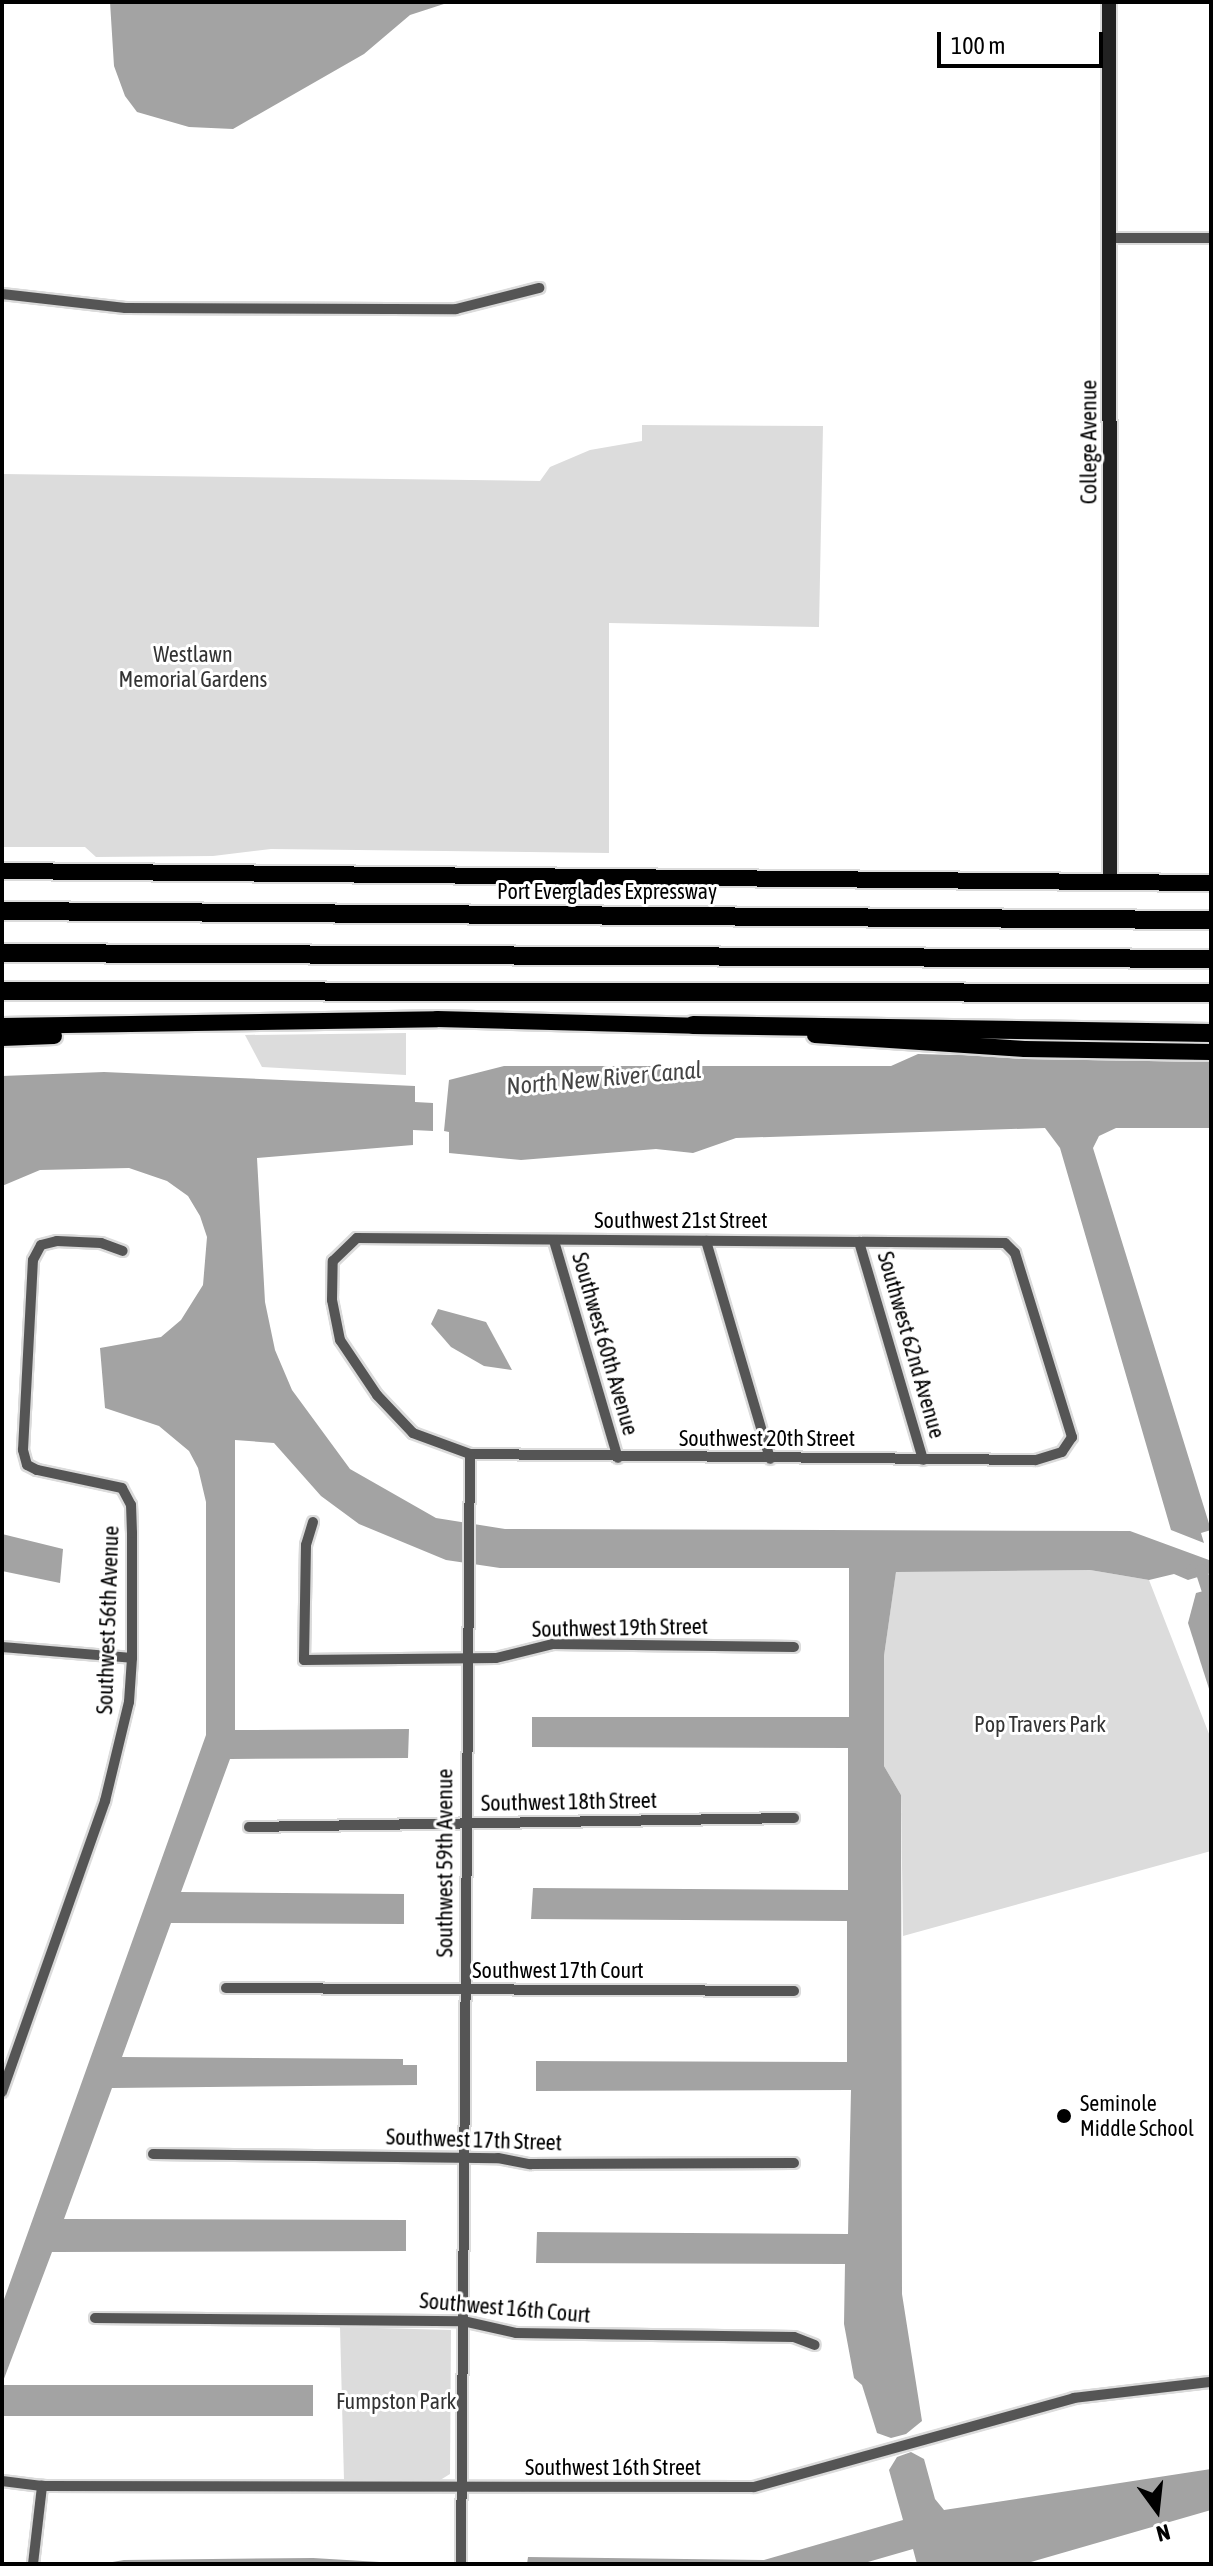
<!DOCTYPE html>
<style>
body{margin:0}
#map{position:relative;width:1213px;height:2566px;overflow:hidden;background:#fff;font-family:"Asap Condensed",sans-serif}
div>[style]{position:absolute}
.green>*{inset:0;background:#dcdcdc}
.water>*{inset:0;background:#a3a3a3;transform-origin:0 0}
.canal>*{height:12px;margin:-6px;padding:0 6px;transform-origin:6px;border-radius:6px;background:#a3a3a3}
.roads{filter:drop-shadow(2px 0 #dbdbdb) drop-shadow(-2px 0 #dbdbdb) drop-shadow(0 2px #dbdbdb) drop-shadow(0 -2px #dbdbdb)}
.street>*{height:10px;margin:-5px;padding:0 5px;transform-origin:5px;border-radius:5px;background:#555}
.secondary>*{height:14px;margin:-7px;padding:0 7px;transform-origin:7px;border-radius:7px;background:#222}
.primary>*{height:16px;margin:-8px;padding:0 8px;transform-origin:8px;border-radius:8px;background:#000}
.highway>*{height:18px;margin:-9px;padding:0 9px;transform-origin:9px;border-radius:9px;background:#000}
.dots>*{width:22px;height:22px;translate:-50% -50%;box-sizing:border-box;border:4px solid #fff;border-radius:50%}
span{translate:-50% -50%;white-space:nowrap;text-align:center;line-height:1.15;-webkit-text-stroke:6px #fff;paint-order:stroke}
.street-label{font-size:22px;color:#000}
.park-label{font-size:22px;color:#333}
.poi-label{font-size:22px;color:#000}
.left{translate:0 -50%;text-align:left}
.water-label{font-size:24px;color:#444;font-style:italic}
.frame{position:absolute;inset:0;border:4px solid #000;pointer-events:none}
.north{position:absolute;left:1117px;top:2470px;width:80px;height:80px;-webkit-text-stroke:6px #fff;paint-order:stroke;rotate:165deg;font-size:22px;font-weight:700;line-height:32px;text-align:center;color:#000}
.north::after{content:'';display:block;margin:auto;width:28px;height:36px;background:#000;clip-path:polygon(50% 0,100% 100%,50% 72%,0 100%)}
.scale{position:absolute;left:937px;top:32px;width:166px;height:36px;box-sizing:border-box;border:4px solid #000;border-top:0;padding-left:10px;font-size:24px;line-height:28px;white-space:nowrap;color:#000;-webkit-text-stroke:6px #fff;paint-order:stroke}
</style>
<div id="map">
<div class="green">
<div style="clip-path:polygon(642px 425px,823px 426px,819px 627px,609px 623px,609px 853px,271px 849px,213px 856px,96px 857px,85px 847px,2px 847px,2px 474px,540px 481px,550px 467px,590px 450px,642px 441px)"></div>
<div style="clip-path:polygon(406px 1033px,406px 1075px,262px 1067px,245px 1035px)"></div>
<div style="clip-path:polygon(1090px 1570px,1149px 1580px,1211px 1739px,1211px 1851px,903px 1936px,901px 1795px,884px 1766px,884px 1656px,896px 1571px)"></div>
<div style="clip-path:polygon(340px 2327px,451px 2330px,450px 2474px,437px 2482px,344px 2480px)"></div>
</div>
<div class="water">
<div style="clip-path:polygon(110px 2px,450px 2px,410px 15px,364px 54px,233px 129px,189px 127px,137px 112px,125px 96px,114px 66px)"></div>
<div style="clip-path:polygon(918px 1054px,1211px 1061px,1211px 1128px,1116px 1128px,1099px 1136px,1093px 1148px,1211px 1530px,1201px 1533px,1204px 1543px,1171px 1530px,1060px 1148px,1045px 1128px,736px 1138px,693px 1153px,656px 1149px,521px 1160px,449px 1153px,449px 1132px,444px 1131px,449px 1080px,504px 1066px,891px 1066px)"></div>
<div style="clip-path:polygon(104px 1072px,415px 1086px,415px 1102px,433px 1103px,433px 1131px,413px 1130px,413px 1145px,257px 1158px,265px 1302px,275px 1350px,292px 1390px,350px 1469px,436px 1518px,505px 1529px,1130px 1531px,1209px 1560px,1211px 1573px,1188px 1580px,1174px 1574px,1149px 1580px,1090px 1570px,896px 1572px,884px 1656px,884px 1766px,901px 1795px,902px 2294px,922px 2421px,906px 2434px,891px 2438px,877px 2433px,862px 2385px,854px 2378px,844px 2324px,845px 2264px,536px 2263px,537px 2232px,848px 2234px,851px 2090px,536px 2091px,536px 2061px,847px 2062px,847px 1921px,531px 1919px,533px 1888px,848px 1890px,848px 1748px,532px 1747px,532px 1717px,849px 1717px,849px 1568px,500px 1568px,446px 1560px,359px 1524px,321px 1496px,274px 1443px,235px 1440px,235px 1730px,409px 1729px,408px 1758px,230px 1759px,181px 1892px,404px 1894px,404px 1924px,171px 1923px,122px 2057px,403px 2059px,403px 2065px,417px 2065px,417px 2085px,112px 2088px,64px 2219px,406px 2220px,406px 2251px,52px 2252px,2px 2384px,2px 2305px,206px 1735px,206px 1502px,198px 1468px,189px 1451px,159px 1426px,105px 1408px,100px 1348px,161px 1337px,181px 1320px,203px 1285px,207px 1237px,200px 1216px,188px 1196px,167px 1181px,129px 1168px,40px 1170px,2px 1186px,2px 1076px)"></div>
<div style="clip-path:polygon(438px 1309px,486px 1322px,512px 1370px,484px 1366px,451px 1347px,431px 1324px)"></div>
<div style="clip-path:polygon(2px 1534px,63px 1549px,60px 1583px,2px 1571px)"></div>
<div style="clip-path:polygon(1211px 1589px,1211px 1695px,1188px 1623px,1196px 1593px)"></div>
<div style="left:2px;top:2385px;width:311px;height:31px"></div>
<div style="clip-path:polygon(911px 2452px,924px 2459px,935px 2499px,944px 2510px,1211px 2469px,1211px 2510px,1024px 2564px,917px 2564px,913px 2549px,861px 2564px,527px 2564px,528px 2557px,764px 2560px,903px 2520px,889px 2470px,897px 2457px)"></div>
<div style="clip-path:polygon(313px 2558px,413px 2564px,101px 2564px,124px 2560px)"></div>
</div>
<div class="canal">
<div style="left:1192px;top:1570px;width:9px"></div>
<div style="left:1201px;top:1570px;width:32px;rotate:72deg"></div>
</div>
<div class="roads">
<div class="street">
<div style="left:1112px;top:238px;width:99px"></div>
<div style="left:2px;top:294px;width:124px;rotate:6.5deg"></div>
<div style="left:125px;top:308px;width:331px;rotate:0.2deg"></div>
<div style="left:456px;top:309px;width:86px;rotate:-14.2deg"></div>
<div style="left:357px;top:1238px;width:648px;rotate:0.44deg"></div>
<div style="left:1005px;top:1243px;width:14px;rotate:45deg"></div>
<div style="left:1015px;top:1253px;width:193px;rotate:72.8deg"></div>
<div style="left:1072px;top:1437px;width:18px;rotate:124deg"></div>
<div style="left:1062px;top:1452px;width:28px;rotate:163deg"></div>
<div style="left:1035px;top:1460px;width:565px;rotate:-179.39deg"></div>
<div style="left:470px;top:1454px;width:61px;rotate:-159.8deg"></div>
<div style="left:413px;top:1433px;width:52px;rotate:-133.5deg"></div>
<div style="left:377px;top:1395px;width:66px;rotate:-123.9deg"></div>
<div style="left:340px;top:1340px;width:41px;rotate:-101.3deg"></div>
<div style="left:332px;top:1300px;width:39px;rotate:-89deg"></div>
<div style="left:333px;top:1261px;width:33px;rotate:-44deg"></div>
<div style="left:554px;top:1241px;width:226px;rotate:73.6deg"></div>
<div style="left:706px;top:1241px;width:227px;rotate:73.6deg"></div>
<div style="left:859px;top:1242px;width:227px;rotate:73.6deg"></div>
<div style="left:313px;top:1522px;width:24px;rotate:107deg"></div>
<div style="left:306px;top:1545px;width:115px;rotate:91deg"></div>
<div style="left:304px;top:1660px;width:192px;rotate:-0.6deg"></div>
<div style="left:496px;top:1658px;width:59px;rotate:-13.8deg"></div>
<div style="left:553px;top:1644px;width:241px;rotate:0.7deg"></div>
<div style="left:2px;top:1647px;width:130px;rotate:4.8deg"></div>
<div style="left:249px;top:1827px;width:545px;rotate:-0.95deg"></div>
<div style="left:226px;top:1988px;width:568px;rotate:0.3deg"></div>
<div style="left:2px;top:2092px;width:309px;rotate:-70.5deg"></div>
<div style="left:105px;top:1801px;width:102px;rotate:-76.4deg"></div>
<div style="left:129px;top:1702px;width:44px;rotate:-86.1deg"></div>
<div style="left:132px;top:1658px;width:125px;rotate:-90deg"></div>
<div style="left:132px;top:1533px;width:28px;rotate:-92deg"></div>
<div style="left:131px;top:1505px;width:19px;rotate:-118deg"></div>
<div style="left:122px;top:1488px;width:87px;rotate:-168deg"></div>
<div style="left:37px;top:1470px;width:11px;rotate:-153deg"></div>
<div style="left:27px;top:1465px;width:16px;rotate:-105deg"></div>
<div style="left:23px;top:1450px;width:190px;rotate:-87deg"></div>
<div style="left:33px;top:1260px;width:17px;rotate:-62deg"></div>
<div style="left:41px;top:1245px;width:16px;rotate:-14deg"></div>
<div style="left:57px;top:1241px;width:44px;rotate:2.6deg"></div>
<div style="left:101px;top:1243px;width:23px;rotate:20deg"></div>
<div style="left:153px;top:2154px;width:345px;rotate:0.7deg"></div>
<div style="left:498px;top:2158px;width:33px;rotate:11deg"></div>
<div style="left:530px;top:2164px;width:264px;rotate:-0.2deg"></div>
<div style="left:95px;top:2318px;width:368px;rotate:0.5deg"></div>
<div style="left:463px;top:2321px;width:54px;rotate:12.8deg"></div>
<div style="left:516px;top:2333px;width:278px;rotate:0.8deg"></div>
<div style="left:794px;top:2337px;width:22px;rotate:21deg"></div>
<div style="left:2px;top:2481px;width:40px;rotate:7.1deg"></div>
<div style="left:42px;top:2486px;width:712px;rotate:0.08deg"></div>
<div style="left:754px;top:2487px;width:332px;rotate:-15.5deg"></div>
<div style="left:1074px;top:2398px;width:138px;rotate:-6.7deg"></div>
<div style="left:33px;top:2564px;width:79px;rotate:-83.4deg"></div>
<div style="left:461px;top:2564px;width:1110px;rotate:-89.54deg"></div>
</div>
<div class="secondary">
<div style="left:1109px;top:2px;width:881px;rotate:89.93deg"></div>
</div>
<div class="primary">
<div style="left:2px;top:871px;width:1209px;rotate:0.57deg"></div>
<div style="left:2px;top:1026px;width:435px;rotate:-0.9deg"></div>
<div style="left:437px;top:1019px;width:267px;rotate:1.5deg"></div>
<div style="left:815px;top:1035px;width:210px;rotate:3.8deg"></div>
<div style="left:1025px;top:1049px;width:186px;rotate:0.9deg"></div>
<div style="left:2px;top:1038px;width:52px;rotate:-2.2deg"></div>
</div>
<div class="highway">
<div style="left:2px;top:911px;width:1209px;rotate:0.43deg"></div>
<div style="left:2px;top:953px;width:1209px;rotate:0.28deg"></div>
<div style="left:2px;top:991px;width:1209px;rotate:0.09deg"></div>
<div style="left:693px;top:1025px;width:518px;rotate:0.88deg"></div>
</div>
</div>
<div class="dots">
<div style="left:1064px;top:2116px;background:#000"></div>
</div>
<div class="street-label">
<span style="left:1089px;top:442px;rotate:-90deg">College Avenue</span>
<span style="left:607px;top:892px">Port Everglades Expressway</span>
<span style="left:681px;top:1221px">Southwest 21st Street</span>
<span style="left:605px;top:1344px;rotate:74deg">Southwest 60th Avenue</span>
<span style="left:911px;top:1345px;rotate:74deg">Southwest 62nd Avenue</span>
<span style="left:767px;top:1439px">Southwest 20th Street</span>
<span style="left:108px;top:1620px;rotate:-88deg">Southwest 56th Avenue</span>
<span style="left:620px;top:1628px;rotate:-1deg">Southwest 19th Street</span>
<span style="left:569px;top:1802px;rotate:-1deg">Southwest 18th Street</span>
<span style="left:445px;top:1863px;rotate:-90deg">Southwest 59th Avenue</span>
<span style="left:558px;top:1971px">Southwest 17th Court</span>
<span style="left:474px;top:2140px;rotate:2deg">Southwest 17th Street</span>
<span style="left:505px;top:2308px;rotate:5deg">Southwest 16th Court</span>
<span style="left:613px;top:2468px">Southwest 16th Street</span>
</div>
<div class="park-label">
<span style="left:193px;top:667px">Westlawn<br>Memorial Gardens</span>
<span style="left:1040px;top:1725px">Pop Travers Park</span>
<span style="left:396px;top:2402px">Fumpston Park</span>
</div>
<div class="poi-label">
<span class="left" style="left:1080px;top:2116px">Seminole<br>Middle School</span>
</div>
<div class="water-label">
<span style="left:604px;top:1078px;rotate:-5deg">North New River Canal</span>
</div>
<div class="frame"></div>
<div class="north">N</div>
<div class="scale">100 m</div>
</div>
